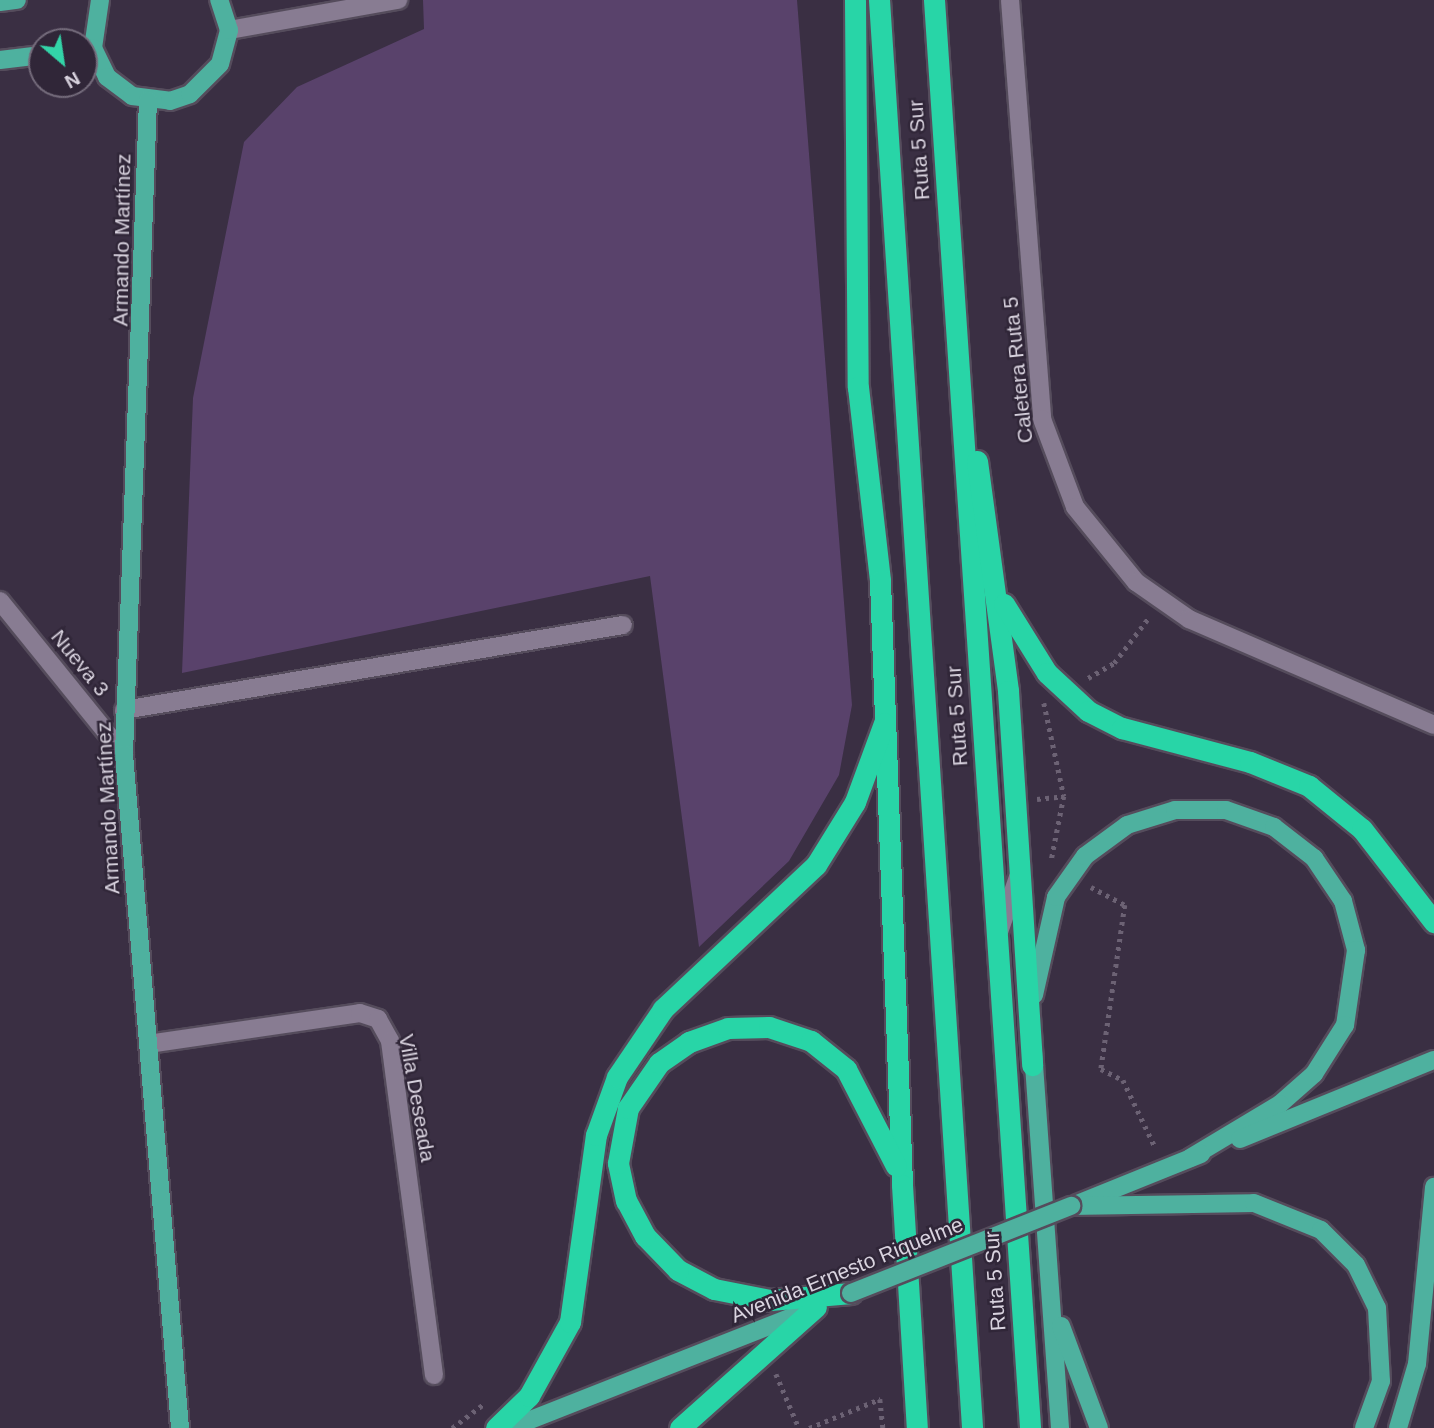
<!DOCTYPE html>
<meta charset="utf-8">
<style>
body{margin:0}
#map{position:relative;width:1434px;height:1428px;overflow:hidden;background:#3a2f43;font-family:Arial,sans-serif}
div>[style]{position:absolute}
.green>*{inset:0;background:#59426b}
.path>*{height:4.5px;margin-top:-2.25px;transform-origin:0;background:repeating-linear-gradient(90deg,#6c6274 0 3.5px,transparent 0 8.5px)}
.roads{filter:drop-shadow(2px 0 #554c5c) drop-shadow(-2px 0 #554c5c) drop-shadow(0 2px #554c5c) drop-shadow(0 -2px #554c5c)}
.minor>*{height:18px;margin:-9px;padding:0 9px;transform-origin:9px;border-radius:9px;background:#887c92}
.major>*{height:18px;margin:-9px;padding:0 9px;transform-origin:9px;border-radius:9px;background:#4eb19f}
.highway>*{height:21px;margin:-10.5px;padding:0 10.5px;transform-origin:10.5px;border-radius:10.5px;background:#28d5a7}
.bridges{filter:drop-shadow(2px 0 #554c5c) drop-shadow(-2px 0 #554c5c) drop-shadow(0 2px #554c5c) drop-shadow(0 -2px #554c5c)}
.major-bridge>*{height:18px;margin:-9px;padding:0 9px;transform-origin:9px;border-radius:9px;background:#4eb19f}
span{translate:-50% -50%;white-space:nowrap;text-align:center;line-height:1.15;-webkit-text-stroke:5px #302638;paint-order:stroke}
.street-label{font-size:21px;color:#d9d3df}
.north{position:absolute;left:28px;top:28px;width:70px;height:70px;box-sizing:border-box;background:#302638;border:2px solid #746b7b;border-radius:50%;rotate:151deg;font-size:19px;font-weight:700;line-height:28px;text-align:center;color:#d9d3df}
.north::after{content:'';display:block;margin:auto;width:24px;height:32px;background:#33d4a8;clip-path:polygon(50% 0,100% 100%,50% 72%,0 100%)}
</style>
<div id="map">
<div class="green">
<div style="clip-path:polygon(423px 0,797px 0,852px 705px,839px 775px,789px 861px,699px 947px,650px 576px,182px 673px,193px 398px,244px 142px,297px 87px,424px 29px)"></div>
</div>
<div class="path">
<div style="left:1088px;top:678px;width:30px;rotate:-30deg"></div>
<div style="left:1114px;top:663px;width:59px;rotate:-52.5deg"></div>
<div style="left:1044px;top:703px;width:95px;rotate:77.9deg"></div>
<div style="left:1064px;top:796px;width:67px;rotate:101.1deg"></div>
<div style="left:1037px;top:799px;width:27px;rotate:-6deg"></div>
<div style="left:1091px;top:887px;width:38px;rotate:28deg"></div>
<div style="left:1125px;top:905px;width:166px;rotate:98.3deg"></div>
<div style="left:1101px;top:1069px;width:25px;rotate:27deg"></div>
<div style="left:1123px;top:1080px;width:76px;rotate:64.4deg"></div>
<div style="left:776px;top:1374px;width:59px;rotate:66.9deg"></div>
<div style="left:452px;top:1428px;width:38px;rotate:-37deg"></div>
<div style="left:809px;top:1428px;width:77px;rotate:-22.2deg"></div>
<div style="left:880px;top:1399px;width:29px;rotate:84deg"></div>
</div>
<div class="roads">
<div class="minor">
<div style="left:1010px;top:0;width:420px;rotate:85.6deg"></div>
<div style="left:1042px;top:419px;width:94px;rotate:69.4deg"></div>
<div style="left:1075px;top:507px;width:97px;rotate:50.9deg"></div>
<div style="left:1136px;top:582px;width:65px;rotate:34.9deg"></div>
<div style="left:1189px;top:619px;width:267px;rotate:23.4deg"></div>
<div style="left:229px;top:30px;width:172px;rotate:-10.1deg"></div>
<div style="left:0;top:601px;width:197px;rotate:51deg"></div>
<div style="left:124px;top:710px;width:506px;rotate:-9.67deg"></div>
<div style="left:999px;top:932px;width:58px;rotate:-70.9deg"></div>
<div style="left:148px;top:1044px;width:214px;rotate:-8.3deg"></div>
<div style="left:360px;top:1013px;width:19px;rotate:18deg"></div>
<div style="left:378px;top:1019px;width:25px;rotate:61deg"></div>
<div style="left:390px;top:1041px;width:337px;rotate:82.5deg"></div>
</div>
<div class="major">
<div style="left:100px;top:0;width:49px;rotate:98.3deg"></div>
<div style="left:93px;top:48px;width:32px;rotate:64deg"></div>
<div style="left:107px;top:77px;width:31px;rotate:37deg"></div>
<div style="left:132px;top:96px;width:38px;rotate:7deg"></div>
<div style="left:170px;top:101px;width:21px;rotate:-19deg"></div>
<div style="left:190px;top:94px;width:42px;rotate:-45deg"></div>
<div style="left:220px;top:64px;width:35px;rotate:-75deg"></div>
<div style="left:229px;top:30px;width:32px;rotate:-108deg"></div>
<div style="left:0;top:2px;width:17px;rotate:-7deg"></div>
<div style="left:0;top:60px;width:42px;rotate:-6.8deg"></div>
<div style="left:148px;top:100px;width:654px;rotate:92.1deg"></div>
<div style="left:124px;top:754px;width:676px;rotate:85.25deg"></div>
<div style="left:1034px;top:995px;width:100px;rotate:-77.3deg"></div>
<div style="left:1056px;top:897px;width:50px;rotate:-54.7deg"></div>
<div style="left:1085px;top:856px;width:52px;rotate:-36.4deg"></div>
<div style="left:1127px;top:825px;width:50px;rotate:-17.4deg"></div>
<div style="left:1175px;top:810px;width:51px"></div>
<div style="left:1226px;top:810px;width:51px;rotate:19.5deg"></div>
<div style="left:1274px;top:827px;width:51px;rotate:37.8deg"></div>
<div style="left:1314px;top:858px;width:52px;rotate:56deg"></div>
<div style="left:1343px;top:901px;width:51px;rotate:75.1deg"></div>
<div style="left:1356px;top:950px;width:76px;rotate:98.3deg"></div>
<div style="left:1345px;top:1025px;width:58px;rotate:122.3deg"></div>
<div style="left:1314px;top:1074px;width:45px;rotate:138.6deg"></div>
<div style="left:1280px;top:1104px;width:105px;rotate:149deg"></div>
<div style="left:1033px;top:1051px;width:378px;rotate:85.9deg"></div>
<div style="left:1240px;top:1139px;width:209px;rotate:-22.2deg"></div>
<div style="left:1077px;top:1204px;width:134px;rotate:-22deg"></div>
<div style="left:1071px;top:1206px;width:183px;rotate:-0.9deg"></div>
<div style="left:1254px;top:1203px;width:72px;rotate:21.9deg"></div>
<div style="left:1321px;top:1230px;width:49px;rotate:45deg"></div>
<div style="left:1356px;top:1265px;width:48px;rotate:64deg"></div>
<div style="left:1377px;top:1308px;width:73px;rotate:86.9deg"></div>
<div style="left:1381px;top:1381px;width:50px;rotate:109.9deg"></div>
<div style="left:1061px;top:1326px;width:109px;rotate:69.6deg"></div>
<div style="left:510px;top:1428px;width:321px;rotate:-21.5deg"></div>
<div style="left:1398px;top:1428px;width:67px;rotate:-73.5deg"></div>
<div style="left:1417px;top:1364px;width:178px;rotate:-84.5deg"></div>
</div>
<div class="highway">
<div style="left:855px;top:0;width:387px;rotate:89.6deg"></div>
<div style="left:858px;top:387px;width:195px;rotate:83.5deg"></div>
<div style="left:880px;top:581px;width:604px;rotate:87.91deg"></div>
<div style="left:902px;top:1185px;width:243px;rotate:86.5deg"></div>
<div style="left:879px;top:0;width:1431px;rotate:86.27deg"></div>
<div style="left:934px;top:0;width:1431px;rotate:86.15deg"></div>
<div style="left:977px;top:461px;width:232px;rotate:82.3deg"></div>
<div style="left:1008px;top:691px;width:375px;rotate:86.3deg"></div>
<div style="left:1004px;top:604px;width:81px;rotate:58.1deg"></div>
<div style="left:1047px;top:673px;width:56px;rotate:42.8deg"></div>
<div style="left:1088px;top:711px;width:38px;rotate:27deg"></div>
<div style="left:1122px;top:728px;width:132px;rotate:14.9deg"></div>
<div style="left:1250px;top:762px;width:64px;rotate:22.1deg"></div>
<div style="left:1309px;top:786px;width:68px;rotate:39.1deg"></div>
<div style="left:1362px;top:829px;width:118px;rotate:52.3deg"></div>
<div style="left:851px;top:1293px;width:81px;rotate:175.1deg"></div>
<div style="left:770px;top:1300px;width:57px;rotate:-168.9deg"></div>
<div style="left:714px;top:1289px;width:41px;rotate:-152.2deg"></div>
<div style="left:678px;top:1270px;width:47px;rotate:-134.1deg"></div>
<div style="left:645px;top:1236px;width:40px;rotate:-118deg"></div>
<div style="left:626px;top:1201px;width:39px;rotate:-102deg"></div>
<div style="left:618px;top:1163px;width:56px;rotate:-79.7deg"></div>
<div style="left:628px;top:1108px;width:55px;rotate:-55.4deg"></div>
<div style="left:659px;top:1063px;width:37px;rotate:-35deg"></div>
<div style="left:689px;top:1042px;width:41px;rotate:-19.7deg"></div>
<div style="left:728px;top:1028px;width:41px;rotate:-1.4deg"></div>
<div style="left:769px;top:1027px;width:44px;rotate:18.4deg"></div>
<div style="left:811px;top:1041px;width:45px;rotate:38.7deg"></div>
<div style="left:846px;top:1069px;width:109px;rotate:62.7deg"></div>
<div style="left:496px;top:1428px;width:46px;rotate:-44.1deg"></div>
<div style="left:529px;top:1396px;width:85px;rotate:-61deg"></div>
<div style="left:570px;top:1322px;width:189px;rotate:-82.1deg"></div>
<div style="left:596px;top:1135px;width:62px;rotate:-70.1deg"></div>
<div style="left:617px;top:1077px;width:82px;rotate:-55.9deg"></div>
<div style="left:663px;top:1009px;width:210px;rotate:-43.3deg"></div>
<div style="left:816px;top:865px;width:74px;rotate:-58.2deg"></div>
<div style="left:855px;top:802px;width:84px;rotate:-69.8deg"></div>
<div style="left:680px;top:1428px;width:182px;rotate:-41.7deg"></div>
</div>
</div>
<div class="bridges">
<div class="major-bridge">
<div style="left:851px;top:1293px;width:237px;rotate:-21.6deg"></div>
</div>
</div>
<div class="street-label">
<span style="left:919px;top:150px;rotate:-94deg">Ruta 5 Sur</span>
<span style="left:122px;top:240px;rotate:-89deg">Armando Martínez</span>
<span style="left:1018px;top:370px;rotate:-96deg">Caletera Ruta 5</span>
<span style="left:80px;top:663px;rotate:51deg">Nueva 3</span>
<span style="left:957px;top:716px;rotate:-94deg">Ruta 5 Sur</span>
<span style="left:108px;top:808px;rotate:-93deg">Armando Martínez</span>
<span style="left:417px;top:1098px;rotate:80deg">Villa Deseada</span>
<span style="left:847px;top:1270px;rotate:-22deg">Avenida Ernesto Riquelme</span>
<span style="left:995px;top:1281px;rotate:-94deg">Ruta 5 Sur</span>
</div>
<div class="north">N</div>
</div>
